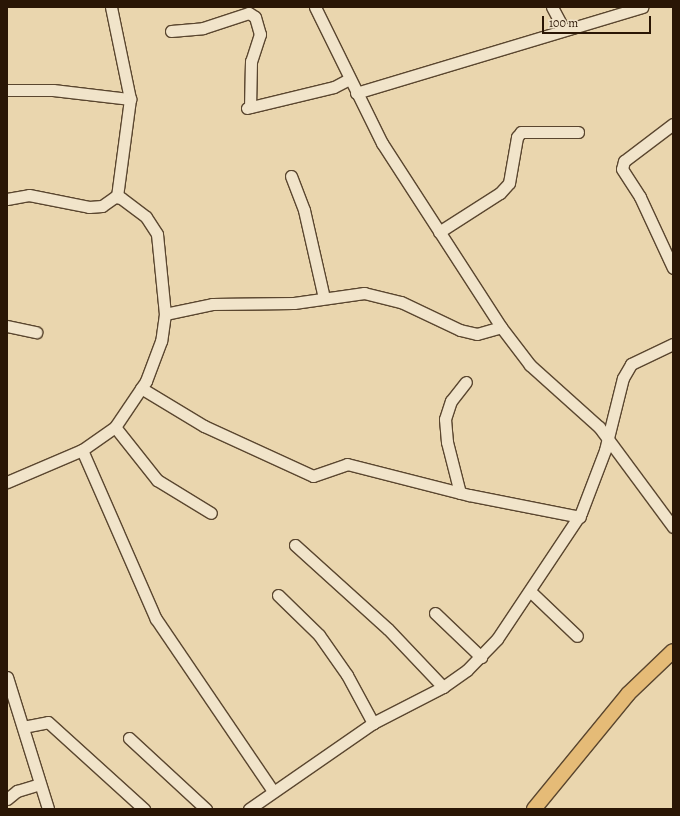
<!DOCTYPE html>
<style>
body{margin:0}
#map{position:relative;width:680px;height:816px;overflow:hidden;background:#ead6ae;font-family:Alegreya,serif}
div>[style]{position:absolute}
.roads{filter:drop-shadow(1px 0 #5a462f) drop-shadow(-1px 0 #5a462f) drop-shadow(0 1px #5a462f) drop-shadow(0 -1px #5a462f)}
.minor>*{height:11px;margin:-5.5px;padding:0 5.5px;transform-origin:5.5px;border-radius:5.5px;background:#f1e4ca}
.major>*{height:14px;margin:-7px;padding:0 7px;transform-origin:7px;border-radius:7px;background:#e5bb77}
span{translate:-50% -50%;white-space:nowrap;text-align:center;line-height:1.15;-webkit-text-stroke:3px #f1e4ca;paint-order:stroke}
.frame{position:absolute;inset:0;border:8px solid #2a1605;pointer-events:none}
.scale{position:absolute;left:542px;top:16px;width:109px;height:18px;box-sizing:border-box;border:2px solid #2a1605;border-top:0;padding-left:5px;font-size:12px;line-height:14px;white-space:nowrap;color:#2a1605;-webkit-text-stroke:3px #f1e4ca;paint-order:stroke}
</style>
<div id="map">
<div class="roads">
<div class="minor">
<div style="left:111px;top:7px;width:94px;rotate:78.3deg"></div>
<div style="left:315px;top:7px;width:152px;rotate:63.8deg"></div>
<div style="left:382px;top:143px;width:219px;rotate:57.1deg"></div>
<div style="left:501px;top:327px;width:48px;rotate:52.7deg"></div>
<div style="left:530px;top:365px;width:93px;rotate:41.9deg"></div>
<div style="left:599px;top:427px;width:124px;rotate:53.5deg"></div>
<div style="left:552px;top:7px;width:26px;rotate:62deg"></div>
<div style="left:171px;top:31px;width:32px;rotate:-5deg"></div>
<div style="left:203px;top:28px;width:48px;rotate:-18.1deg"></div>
<div style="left:249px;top:13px;width:7px;rotate:34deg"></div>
<div style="left:255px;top:17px;width:18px;rotate:74deg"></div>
<div style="left:260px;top:34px;width:28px;rotate:108deg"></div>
<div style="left:251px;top:61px;width:46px;rotate:91.2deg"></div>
<div style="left:7px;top:90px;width:46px"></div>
<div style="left:53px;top:90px;width:78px;rotate:6.7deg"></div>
<div style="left:130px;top:99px;width:99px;rotate:97.6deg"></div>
<div style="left:356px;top:93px;width:299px;rotate:-16.7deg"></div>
<div style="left:247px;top:108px;width:89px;rotate:-13.6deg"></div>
<div style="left:334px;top:87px;width:17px;rotate:-28deg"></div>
<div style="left:673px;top:124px;width:61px;rotate:142.9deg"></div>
<div style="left:624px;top:161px;width:8px;rotate:104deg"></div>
<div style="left:622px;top:169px;width:33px;rotate:57deg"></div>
<div style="left:640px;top:197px;width:78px;rotate:65.1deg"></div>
<div style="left:291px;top:176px;width:36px;rotate:69deg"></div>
<div style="left:304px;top:210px;width:90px;rotate:77.2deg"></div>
<div style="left:7px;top:199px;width:22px;rotate:-10deg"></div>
<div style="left:29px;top:195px;width:61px;rotate:11.3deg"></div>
<div style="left:89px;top:207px;width:13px;rotate:-4deg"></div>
<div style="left:102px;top:206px;width:16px;rotate:-35deg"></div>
<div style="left:115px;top:197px;width:6px;rotate:9deg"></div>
<div style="left:121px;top:198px;width:31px;rotate:37deg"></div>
<div style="left:146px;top:217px;width:20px;rotate:57deg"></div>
<div style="left:157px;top:234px;width:80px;rotate:84.3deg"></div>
<div style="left:165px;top:314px;width:27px;rotate:98deg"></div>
<div style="left:161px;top:341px;width:43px;rotate:110.6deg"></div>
<div style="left:146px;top:381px;width:55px;rotate:124deg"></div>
<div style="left:115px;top:427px;width:40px;rotate:145.1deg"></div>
<div style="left:82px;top:450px;width:82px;rotate:156.9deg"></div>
<div style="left:439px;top:232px;width:72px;rotate:-32.6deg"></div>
<div style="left:500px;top:193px;width:13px;rotate:-48deg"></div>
<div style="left:509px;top:183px;width:47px;rotate:-80.1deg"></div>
<div style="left:517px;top:137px;width:6px;rotate:-51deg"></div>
<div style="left:521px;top:132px;width:57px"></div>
<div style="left:165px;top:314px;width:48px;rotate:-12deg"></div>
<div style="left:212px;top:304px;width:82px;rotate:-0.7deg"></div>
<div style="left:294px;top:303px;width:71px;rotate:-8.1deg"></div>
<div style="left:364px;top:293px;width:38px;rotate:14deg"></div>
<div style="left:401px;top:302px;width:65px;rotate:25.4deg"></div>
<div style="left:460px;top:330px;width:17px;rotate:13deg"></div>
<div style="left:477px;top:334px;width:25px;rotate:-16deg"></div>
<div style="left:7px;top:326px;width:30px;rotate:12deg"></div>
<div style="left:141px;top:388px;width:74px;rotate:31.1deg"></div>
<div style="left:204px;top:426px;width:120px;rotate:24.6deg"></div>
<div style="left:313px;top:476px;width:36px;rotate:-19deg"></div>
<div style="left:347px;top:464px;width:126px;rotate:14.3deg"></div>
<div style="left:469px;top:495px;width:113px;rotate:11.2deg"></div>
<div style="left:115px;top:427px;width:68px;rotate:51.6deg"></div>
<div style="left:157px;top:480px;width:63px;rotate:31.4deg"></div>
<div style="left:82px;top:450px;width:184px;rotate:66.4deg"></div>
<div style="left:156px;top:619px;width:207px;rotate:55.8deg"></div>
<div style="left:460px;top:493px;width:53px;rotate:-104.3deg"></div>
<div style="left:447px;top:442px;width:23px;rotate:-95deg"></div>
<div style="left:445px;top:419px;width:19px;rotate:-72deg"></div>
<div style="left:451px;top:401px;width:24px;rotate:-52deg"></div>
<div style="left:295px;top:545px;width:125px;rotate:42.1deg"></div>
<div style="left:388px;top:629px;width:80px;rotate:46.5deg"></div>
<div style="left:532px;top:593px;width:62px;rotate:43.7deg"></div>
<div style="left:278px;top:595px;width:57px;rotate:44.3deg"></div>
<div style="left:319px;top:635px;width:49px;rotate:55deg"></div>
<div style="left:347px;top:675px;width:55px;rotate:61.6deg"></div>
<div style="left:435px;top:613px;width:64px;rotate:43.7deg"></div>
<div style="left:7px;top:677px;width:138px;rotate:72.7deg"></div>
<div style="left:23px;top:727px;width:25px;rotate:-11deg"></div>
<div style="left:48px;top:722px;width:130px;rotate:42.2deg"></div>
<div style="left:129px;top:738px;width:105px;rotate:42.7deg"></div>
<div style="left:7px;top:799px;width:13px;rotate:-39deg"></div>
<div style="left:17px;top:791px;width:24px;rotate:-17deg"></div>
<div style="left:249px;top:809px;width:151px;rotate:-34.7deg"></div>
<div style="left:373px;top:723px;width:79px;rotate:-27.2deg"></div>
<div style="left:443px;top:687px;width:29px;rotate:-35deg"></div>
<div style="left:467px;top:670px;width:43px;rotate:-45.9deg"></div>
<div style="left:497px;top:639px;width:151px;rotate:-56.3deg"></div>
<div style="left:581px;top:513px;width:67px;rotate:-69.1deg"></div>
<div style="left:605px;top:450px;width:74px;rotate:-76deg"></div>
<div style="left:623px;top:378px;width:16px;rotate:-60deg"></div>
<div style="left:631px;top:364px;width:47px;rotate:-25.5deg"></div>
</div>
<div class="major">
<div style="left:534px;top:809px;width:149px;rotate:-50.7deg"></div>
<div style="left:628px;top:694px;width:62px;rotate:-43.7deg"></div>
</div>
</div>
<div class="frame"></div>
<div class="scale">100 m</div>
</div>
